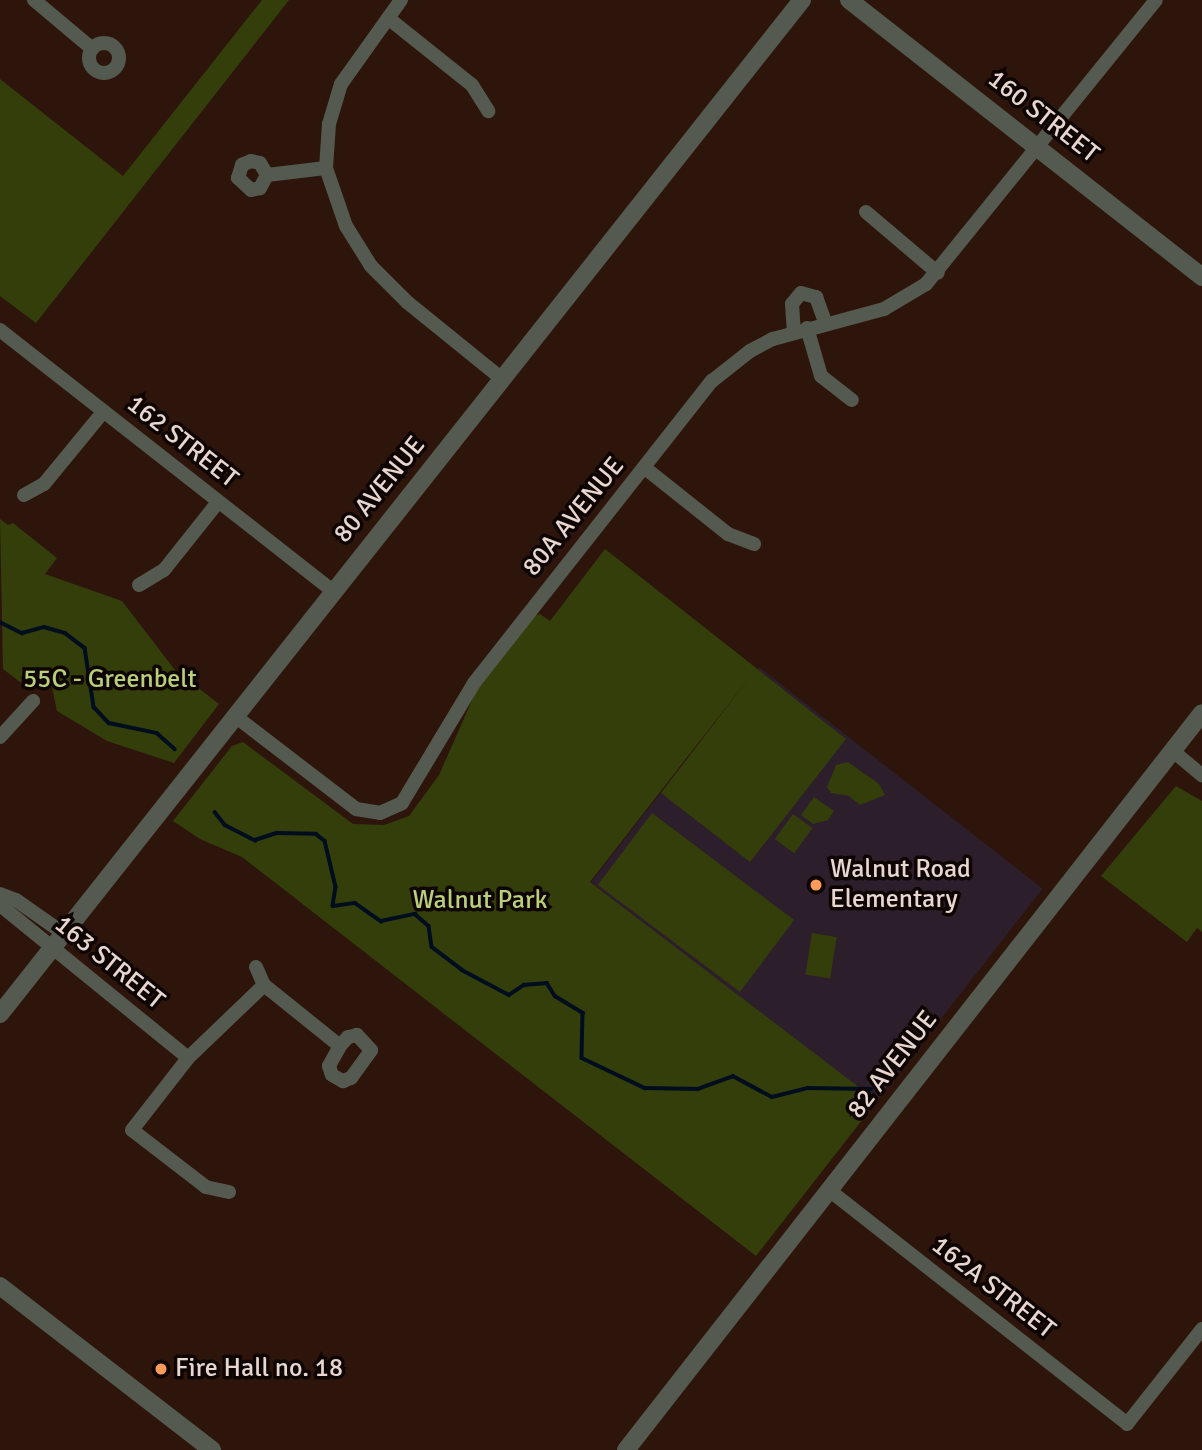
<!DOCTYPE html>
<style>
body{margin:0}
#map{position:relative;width:1202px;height:1450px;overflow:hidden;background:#2d150c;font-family:Signika,sans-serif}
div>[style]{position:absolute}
.education>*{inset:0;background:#2c1e2a;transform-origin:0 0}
.green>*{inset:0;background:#343e0a;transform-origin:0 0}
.stream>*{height:3.5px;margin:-1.75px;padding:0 1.75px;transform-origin:1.75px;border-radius:1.75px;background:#000d1f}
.minor>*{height:14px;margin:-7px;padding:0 7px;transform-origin:7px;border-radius:7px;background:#545a4f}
.minor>.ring{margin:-7px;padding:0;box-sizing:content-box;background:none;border:14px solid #545a4f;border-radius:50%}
.tertiary>*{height:18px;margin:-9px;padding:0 9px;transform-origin:9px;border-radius:9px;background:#545a4f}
.dots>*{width:19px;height:19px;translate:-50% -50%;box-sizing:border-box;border:4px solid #0e0503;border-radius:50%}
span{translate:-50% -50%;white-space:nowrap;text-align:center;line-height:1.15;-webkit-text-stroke:7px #0e0503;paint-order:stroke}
.street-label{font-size:26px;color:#e8d7d0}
.park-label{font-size:26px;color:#bacf7a}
.poi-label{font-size:26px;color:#e8d7d0}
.left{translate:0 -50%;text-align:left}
</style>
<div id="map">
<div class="education">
<div style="left:759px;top:667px;width:360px;height:273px;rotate:38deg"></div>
</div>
<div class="green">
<div style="clip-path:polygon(262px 0,289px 0,36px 323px,0 296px,0 79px,123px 176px)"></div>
<div style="clip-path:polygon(0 519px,8px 525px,13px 523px,57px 558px,45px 574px,122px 601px,175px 670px,219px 704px,174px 763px,107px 741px,57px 711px,52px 687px,39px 675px,20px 682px,3px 669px)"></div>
<div style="clip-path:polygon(605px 549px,846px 739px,750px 862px,661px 793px,752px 674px,590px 882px,877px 1101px,756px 1256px,242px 857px,200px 839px,173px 821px,232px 746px,243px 742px,353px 824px,384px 825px,409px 816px,439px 775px,477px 689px,532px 616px,540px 614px,550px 621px)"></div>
<div style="clip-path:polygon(848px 762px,879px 784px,885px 795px,860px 805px,849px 796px,831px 793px,827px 787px,836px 765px)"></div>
<div style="clip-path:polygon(1176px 786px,1202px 801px,1202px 932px,1197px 928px,1187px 942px,1101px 876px)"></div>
<div style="clip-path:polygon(814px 797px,834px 811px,828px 820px,813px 824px,801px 815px)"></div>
<div style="left:652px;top:813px;width:178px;height:90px;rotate:37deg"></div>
<div style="left:793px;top:814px;width:24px;height:31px;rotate:36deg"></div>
<div style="left:812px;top:933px;width:25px;height:42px;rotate:9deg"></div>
</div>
<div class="stream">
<div style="left:0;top:622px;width:25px;rotate:27deg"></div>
<div style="left:22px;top:633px;width:23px;rotate:-15deg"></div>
<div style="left:44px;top:627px;width:22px;rotate:16deg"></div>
<div style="left:65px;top:633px;width:25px;rotate:37deg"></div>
<div style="left:85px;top:648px;width:60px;rotate:81.3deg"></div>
<div style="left:94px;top:707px;width:22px;rotate:47deg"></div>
<div style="left:109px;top:723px;width:49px;rotate:11.8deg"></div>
<div style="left:157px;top:733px;width:24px;rotate:42deg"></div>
<div style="left:215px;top:812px;width:16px;rotate:52deg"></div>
<div style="left:225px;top:825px;width:34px;rotate:27deg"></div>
<div style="left:255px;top:840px;width:23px;rotate:-18deg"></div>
<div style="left:277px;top:833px;width:39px;rotate:1deg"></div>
<div style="left:316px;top:834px;width:11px;rotate:38deg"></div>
<div style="left:325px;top:841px;width:47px;rotate:76.6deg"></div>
<div style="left:336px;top:887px;width:19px;rotate:99deg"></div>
<div style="left:333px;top:906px;width:22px;rotate:-8deg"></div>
<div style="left:355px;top:903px;width:32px;rotate:35deg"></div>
<div style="left:381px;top:921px;width:35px;rotate:-12deg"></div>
<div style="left:415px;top:914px;width:18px;rotate:41deg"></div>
<div style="left:429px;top:926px;width:21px;rotate:82deg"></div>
<div style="left:432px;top:947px;width:38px;rotate:37deg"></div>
<div style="left:462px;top:970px;width:53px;rotate:28deg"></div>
<div style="left:509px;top:995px;width:18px;rotate:-34deg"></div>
<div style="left:524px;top:985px;width:23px;rotate:-5deg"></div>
<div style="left:547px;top:983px;width:15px;rotate:58deg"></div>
<div style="left:555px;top:996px;width:33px;rotate:31deg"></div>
<div style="left:583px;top:1013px;width:45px;rotate:91.3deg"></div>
<div style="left:582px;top:1058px;width:70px;rotate:25.5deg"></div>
<div style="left:645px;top:1088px;width:53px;rotate:1.1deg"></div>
<div style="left:698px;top:1089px;width:37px;rotate:-20deg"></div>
<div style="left:733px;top:1076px;width:44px;rotate:28.3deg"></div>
<div style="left:772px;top:1097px;width:37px;rotate:-14deg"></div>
<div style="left:808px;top:1088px;width:63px;rotate:0.9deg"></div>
</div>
<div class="minor">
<div style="left:34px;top:0;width:73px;rotate:40deg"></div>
<div style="left:401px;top:0;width:103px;rotate:125.5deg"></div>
<div style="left:341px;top:84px;width:42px;rotate:106.7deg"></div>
<div style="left:329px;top:124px;width:44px;rotate:93.9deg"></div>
<div style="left:326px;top:168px;width:61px;rotate:71deg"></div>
<div style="left:346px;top:226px;width:47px;rotate:58deg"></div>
<div style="left:371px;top:266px;width:51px;rotate:45deg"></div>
<div style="left:407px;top:302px;width:122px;rotate:39deg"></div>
<div style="left:388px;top:18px;width:107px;rotate:38.6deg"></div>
<div style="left:472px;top:85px;width:31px;rotate:58deg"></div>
<div class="ring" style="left:89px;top:43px;width:16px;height:16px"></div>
<div style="left:267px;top:175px;width:15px;rotate:118deg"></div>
<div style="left:260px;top:188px;width:9px;rotate:167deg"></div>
<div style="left:251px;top:190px;width:18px;rotate:-137deg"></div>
<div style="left:238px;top:178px;width:14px;rotate:-73deg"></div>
<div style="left:242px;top:165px;width:10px;rotate:-24deg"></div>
<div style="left:251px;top:161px;width:9px;rotate:13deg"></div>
<div style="left:260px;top:163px;width:14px;rotate:60deg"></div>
<div style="left:267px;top:175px;width:59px;rotate:-6.8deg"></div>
<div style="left:866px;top:212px;width:94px;rotate:40.3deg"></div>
<div style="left:807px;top:328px;width:50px;rotate:73.7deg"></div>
<div style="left:821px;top:376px;width:39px;rotate:38deg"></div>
<div style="left:0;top:330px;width:423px;rotate:38.1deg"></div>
<div style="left:794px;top:333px;width:29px;rotate:-94deg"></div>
<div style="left:792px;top:304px;width:14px;rotate:-51deg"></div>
<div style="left:801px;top:293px;width:16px;rotate:15deg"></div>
<div style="left:816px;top:297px;width:29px;rotate:70deg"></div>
<div style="left:645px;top:468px;width:106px;rotate:38.5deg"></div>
<div style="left:728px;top:534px;width:28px;rotate:21deg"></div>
<div style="left:24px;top:495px;width:23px;rotate:-29deg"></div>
<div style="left:44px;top:484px;width:94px;rotate:-50.6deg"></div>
<div style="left:139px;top:585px;width:29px;rotate:-31deg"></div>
<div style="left:164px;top:570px;width:87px;rotate:-51.5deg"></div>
<div style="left:235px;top:716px;width:153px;rotate:37.5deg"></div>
<div style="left:356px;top:809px;width:24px;rotate:9deg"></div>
<div style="left:380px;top:813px;width:24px;rotate:-24deg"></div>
<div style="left:402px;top:803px;width:140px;rotate:-59deg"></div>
<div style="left:474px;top:683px;width:385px;rotate:-51.8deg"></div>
<div style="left:712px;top:381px;width:48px;rotate:-38.3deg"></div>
<div style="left:750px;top:351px;width:26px;rotate:-28deg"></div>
<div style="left:773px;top:339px;width:115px;rotate:-15.1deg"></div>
<div style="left:884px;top:309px;width:49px;rotate:-30.8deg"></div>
<div style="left:926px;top:284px;width:365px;rotate:-51deg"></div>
<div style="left:0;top:737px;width:49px;rotate:-47.5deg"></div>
<div style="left:1173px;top:751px;width:38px;rotate:40deg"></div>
<div style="left:0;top:894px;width:17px;rotate:21deg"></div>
<div style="left:16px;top:900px;width:57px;rotate:35.1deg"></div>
<div style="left:0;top:905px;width:242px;rotate:39.1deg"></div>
<div style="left:256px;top:967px;width:20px;rotate:66deg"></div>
<div style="left:264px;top:985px;width:97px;rotate:38.8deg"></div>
<div style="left:340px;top:1046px;width:23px;rotate:119deg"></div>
<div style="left:329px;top:1066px;width:9px;rotate:72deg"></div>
<div style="left:332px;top:1075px;width:13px;rotate:29deg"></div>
<div style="left:343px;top:1081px;width:9px;rotate:-21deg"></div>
<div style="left:351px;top:1078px;width:34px;rotate:-54deg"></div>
<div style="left:371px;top:1050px;width:21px;rotate:-133deg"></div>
<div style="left:357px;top:1035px;width:9px;rotate:167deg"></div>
<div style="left:348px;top:1037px;width:12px;rotate:132deg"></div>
<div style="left:829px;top:1190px;width:379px;rotate:38.1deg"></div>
<div style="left:1127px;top:1424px;width:121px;rotate:-51.7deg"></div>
<div style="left:229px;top:1192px;width:24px;rotate:-168deg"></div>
<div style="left:206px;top:1187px;width:93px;rotate:-142.4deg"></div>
<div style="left:132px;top:1130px;width:91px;rotate:-52.1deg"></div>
<div style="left:188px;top:1058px;width:105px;rotate:-43.8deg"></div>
</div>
<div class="tertiary">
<div style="left:849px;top:0;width:449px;rotate:38.1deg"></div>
<div style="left:0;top:1014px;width:1293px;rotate:-51.66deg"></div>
<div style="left:0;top:1286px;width:268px;rotate:37.7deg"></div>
<div style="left:626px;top:1450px;width:935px;rotate:-51.99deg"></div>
</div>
<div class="dots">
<div style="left:816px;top:885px;background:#ff9b5a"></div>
<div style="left:161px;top:1369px;background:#ff9b5a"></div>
</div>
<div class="street-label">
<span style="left:1043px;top:117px;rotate:38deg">160 STREET</span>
<span style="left:182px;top:442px;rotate:38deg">162 STREET</span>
<span style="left:380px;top:490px;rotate:-51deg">80 AVENUE</span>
<span style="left:574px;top:517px;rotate:-51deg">80A AVENUE</span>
<span style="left:109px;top:963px;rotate:39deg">163 STREET</span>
<span style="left:893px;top:1065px;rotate:-52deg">82 AVENUE</span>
<span style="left:993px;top:1288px;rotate:38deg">162A STREET</span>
</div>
<div class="park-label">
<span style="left:110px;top:680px">55C - Greenbelt</span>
<span style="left:480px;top:901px">Walnut Park</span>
</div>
<div class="poi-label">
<span class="left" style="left:830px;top:885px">Walnut Road<br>Elementary</span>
<span class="left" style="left:175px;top:1369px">Fire Hall no. 18</span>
</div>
</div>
